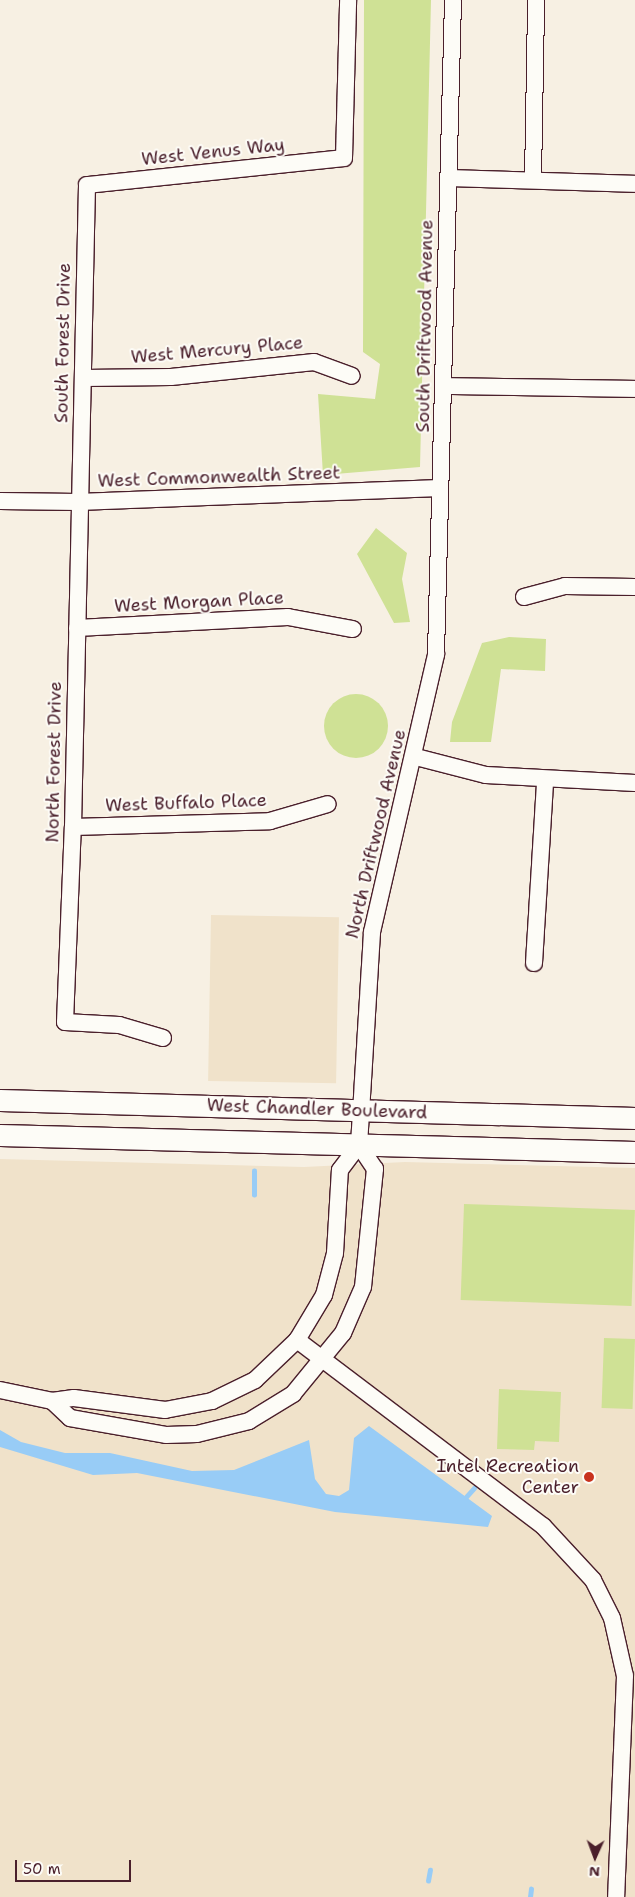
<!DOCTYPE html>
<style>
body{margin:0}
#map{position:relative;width:635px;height:1897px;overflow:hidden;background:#f7f0e3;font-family:"Shantell Sans",sans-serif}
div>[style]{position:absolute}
.built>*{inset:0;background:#f0e2ca;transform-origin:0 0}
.green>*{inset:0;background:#cfe195;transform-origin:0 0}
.round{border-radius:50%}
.water>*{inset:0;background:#98ccf6}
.stream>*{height:4.5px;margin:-2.25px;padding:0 2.25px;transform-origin:2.25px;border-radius:2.25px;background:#98ccf6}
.roads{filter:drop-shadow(1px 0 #4a1f2b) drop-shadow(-1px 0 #4a1f2b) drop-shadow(0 1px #4a1f2b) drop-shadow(0 -1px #4a1f2b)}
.minor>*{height:16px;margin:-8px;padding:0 8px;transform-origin:8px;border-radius:8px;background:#fdfcf7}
.major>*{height:21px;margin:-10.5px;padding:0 10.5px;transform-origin:10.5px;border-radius:10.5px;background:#fdfcf7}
.dots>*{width:14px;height:14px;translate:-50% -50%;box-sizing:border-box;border:2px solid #fdfcf7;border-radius:50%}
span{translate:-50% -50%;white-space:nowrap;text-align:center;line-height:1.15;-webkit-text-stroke:4px #fdfcf7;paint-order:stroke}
.street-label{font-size:18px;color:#4a1f2b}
.poi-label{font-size:18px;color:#4a1f2b}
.right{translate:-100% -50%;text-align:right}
.north{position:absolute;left:570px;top:1832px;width:50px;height:50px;-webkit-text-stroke:4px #fdfcf7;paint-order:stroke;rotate:182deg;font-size:14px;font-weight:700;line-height:20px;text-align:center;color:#4a1f2b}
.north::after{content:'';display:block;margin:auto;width:18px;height:22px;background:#4a1f2b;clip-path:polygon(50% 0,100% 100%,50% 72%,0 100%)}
.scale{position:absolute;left:15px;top:1860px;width:116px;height:22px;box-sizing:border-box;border:2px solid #4a1f2b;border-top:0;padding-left:6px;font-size:15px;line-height:18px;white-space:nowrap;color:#4a1f2b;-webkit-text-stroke:4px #fdfcf7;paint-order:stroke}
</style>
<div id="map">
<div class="built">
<div style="left:211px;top:915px;width:128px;height:166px;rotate:1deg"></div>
<div style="clip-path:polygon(0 1159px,304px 1167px,405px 1162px,635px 1168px,635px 1897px,0 1897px)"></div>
</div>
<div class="green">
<div style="clip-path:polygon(364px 0,431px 0,420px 467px,323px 475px,318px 394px,375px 399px,380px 364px,363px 352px)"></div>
<div style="clip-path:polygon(376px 528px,407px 553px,402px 579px,410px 622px,394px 623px,357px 554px)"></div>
<div style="clip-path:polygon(509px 637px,546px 639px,545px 671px,501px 669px,491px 742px,450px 742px,452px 722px,482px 643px)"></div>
<div class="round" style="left:324px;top:694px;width:64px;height:64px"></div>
<div style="left:464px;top:1204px;width:171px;height:96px;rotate:2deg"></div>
<div style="left:604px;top:1338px;width:31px;height:70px;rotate:2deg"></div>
<div style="clip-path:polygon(499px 1389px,561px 1392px,559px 1442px,535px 1441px,534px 1450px,497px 1449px)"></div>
</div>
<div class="water">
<div style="clip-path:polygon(369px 1426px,492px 1516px,488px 1527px,335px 1512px,137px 1473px,93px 1475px,0 1447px,0 1430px,21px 1442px,65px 1453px,110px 1453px,192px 1471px,234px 1470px,309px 1440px,315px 1479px,326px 1494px,339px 1496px,349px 1490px,354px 1438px)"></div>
</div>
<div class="stream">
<div style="left:254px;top:1195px;width:24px;rotate:-90deg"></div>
<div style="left:466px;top:1497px;width:12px;rotate:-48deg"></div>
<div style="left:428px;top:1881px;width:11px;rotate:-80deg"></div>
<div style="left:530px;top:1897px;width:8px;rotate:-83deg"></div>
</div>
<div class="roads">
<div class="minor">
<div style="left:449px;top:178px;width:186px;rotate:1.8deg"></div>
<div style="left:533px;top:179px;width:179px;rotate:-89deg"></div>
<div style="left:83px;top:378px;width:88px;rotate:-0.7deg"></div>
<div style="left:171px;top:377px;width:144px;rotate:-6deg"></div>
<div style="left:314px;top:362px;width:40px;rotate:20.2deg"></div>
<div style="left:444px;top:386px;width:191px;rotate:0.9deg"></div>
<div style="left:0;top:501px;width:78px;rotate:0.7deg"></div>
<div style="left:78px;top:502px;width:362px;rotate:-2.2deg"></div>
<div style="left:524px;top:597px;width:42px;rotate:-15deg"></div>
<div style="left:565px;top:586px;width:70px;rotate:0.8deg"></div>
<div style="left:77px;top:628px;width:211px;rotate:-3deg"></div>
<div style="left:288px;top:617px;width:66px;rotate:10.5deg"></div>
<div style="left:416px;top:757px;width:72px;rotate:14.4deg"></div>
<div style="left:486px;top:775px;width:149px;rotate:3.1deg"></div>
<div style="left:73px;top:827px;width:197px;rotate:-1.7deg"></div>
<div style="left:270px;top:821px;width:60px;rotate:-16.3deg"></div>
<div style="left:534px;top:963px;width:181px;rotate:-86.5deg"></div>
<div style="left:163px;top:1038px;width:46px;rotate:-163.5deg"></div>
<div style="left:119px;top:1025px;width:54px;rotate:-176.8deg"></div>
<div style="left:65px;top:1022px;width:195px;rotate:-87.7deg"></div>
<div style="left:73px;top:827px;width:642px;rotate:-88.75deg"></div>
<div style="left:87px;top:185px;width:258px;rotate:-6deg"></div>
<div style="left:344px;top:158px;width:158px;rotate:-88.5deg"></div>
<div style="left:359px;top:1145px;width:213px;rotate:-86.5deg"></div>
<div style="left:372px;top:932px;width:285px;rotate:-77deg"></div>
<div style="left:436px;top:654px;width:654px;rotate:-88.51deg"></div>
<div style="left:297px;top:1340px;width:308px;rotate:37.1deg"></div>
<div style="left:543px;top:1526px;width:74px;rotate:47.2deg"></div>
<div style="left:593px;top:1580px;width:42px;rotate:63.4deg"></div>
<div style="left:612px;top:1618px;width:59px;rotate:77.4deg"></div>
<div style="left:625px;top:1676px;width:221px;rotate:92.3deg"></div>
<div style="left:0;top:1390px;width:53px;rotate:11.9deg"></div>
<div style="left:52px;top:1401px;width:22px;rotate:-8deg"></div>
<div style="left:74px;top:1398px;width:92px;rotate:7.5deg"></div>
<div style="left:165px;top:1410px;width:48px;rotate:-10.8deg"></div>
<div style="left:212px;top:1401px;width:48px;rotate:-26deg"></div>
<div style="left:255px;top:1380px;width:58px;rotate:-43.6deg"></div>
<div style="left:297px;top:1340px;width:52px;rotate:-59deg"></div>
<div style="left:324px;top:1295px;width:43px;rotate:-75.3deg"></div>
<div style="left:335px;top:1253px;width:83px;rotate:-86.6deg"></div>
<div style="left:340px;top:1170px;width:31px;rotate:-53deg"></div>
<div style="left:52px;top:1401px;width:25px;rotate:43deg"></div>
<div style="left:70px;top:1418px;width:97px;rotate:10deg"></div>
<div style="left:166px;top:1435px;width:31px;rotate:-2deg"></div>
<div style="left:197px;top:1434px;width:54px;rotate:-14deg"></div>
<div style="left:249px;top:1421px;width:52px;rotate:-31.5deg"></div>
<div style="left:293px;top:1394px;width:79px;rotate:-50.7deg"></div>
<div style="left:343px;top:1333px;width:50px;rotate:-66.5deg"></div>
<div style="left:363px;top:1287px;width:119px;rotate:-84.2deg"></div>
<div style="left:375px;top:1169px;width:29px;rotate:-124deg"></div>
</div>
<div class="major">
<div style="left:0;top:1100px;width:635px;rotate:1.62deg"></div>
<div style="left:0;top:1135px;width:635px;rotate:1.53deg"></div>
</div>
</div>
<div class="dots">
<div style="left:589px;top:1477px;background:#c8321e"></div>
</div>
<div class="street-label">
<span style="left:213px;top:152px;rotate:-6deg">West Venus Way</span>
<span style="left:425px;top:326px;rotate:-89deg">South Driftwood Avenue</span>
<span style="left:63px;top:343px;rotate:-89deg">South Forest Drive</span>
<span style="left:217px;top:350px;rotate:-5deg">West Mercury Place</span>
<span style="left:219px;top:477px;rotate:-2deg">West Commonwealth Street</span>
<span style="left:199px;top:602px;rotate:-3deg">West Morgan Place</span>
<span style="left:54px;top:762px;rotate:-89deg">North Forest Drive</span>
<span style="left:186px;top:803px;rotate:-2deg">West Buffalo Place</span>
<span style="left:376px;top:834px;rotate:-77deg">North Driftwood Avenue</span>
<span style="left:317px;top:1109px;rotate:2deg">West Chandler Boulevard</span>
</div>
<div class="poi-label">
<span class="right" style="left:579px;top:1477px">Intel Recreation<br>Center</span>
</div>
<div class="north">N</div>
<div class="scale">50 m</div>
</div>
